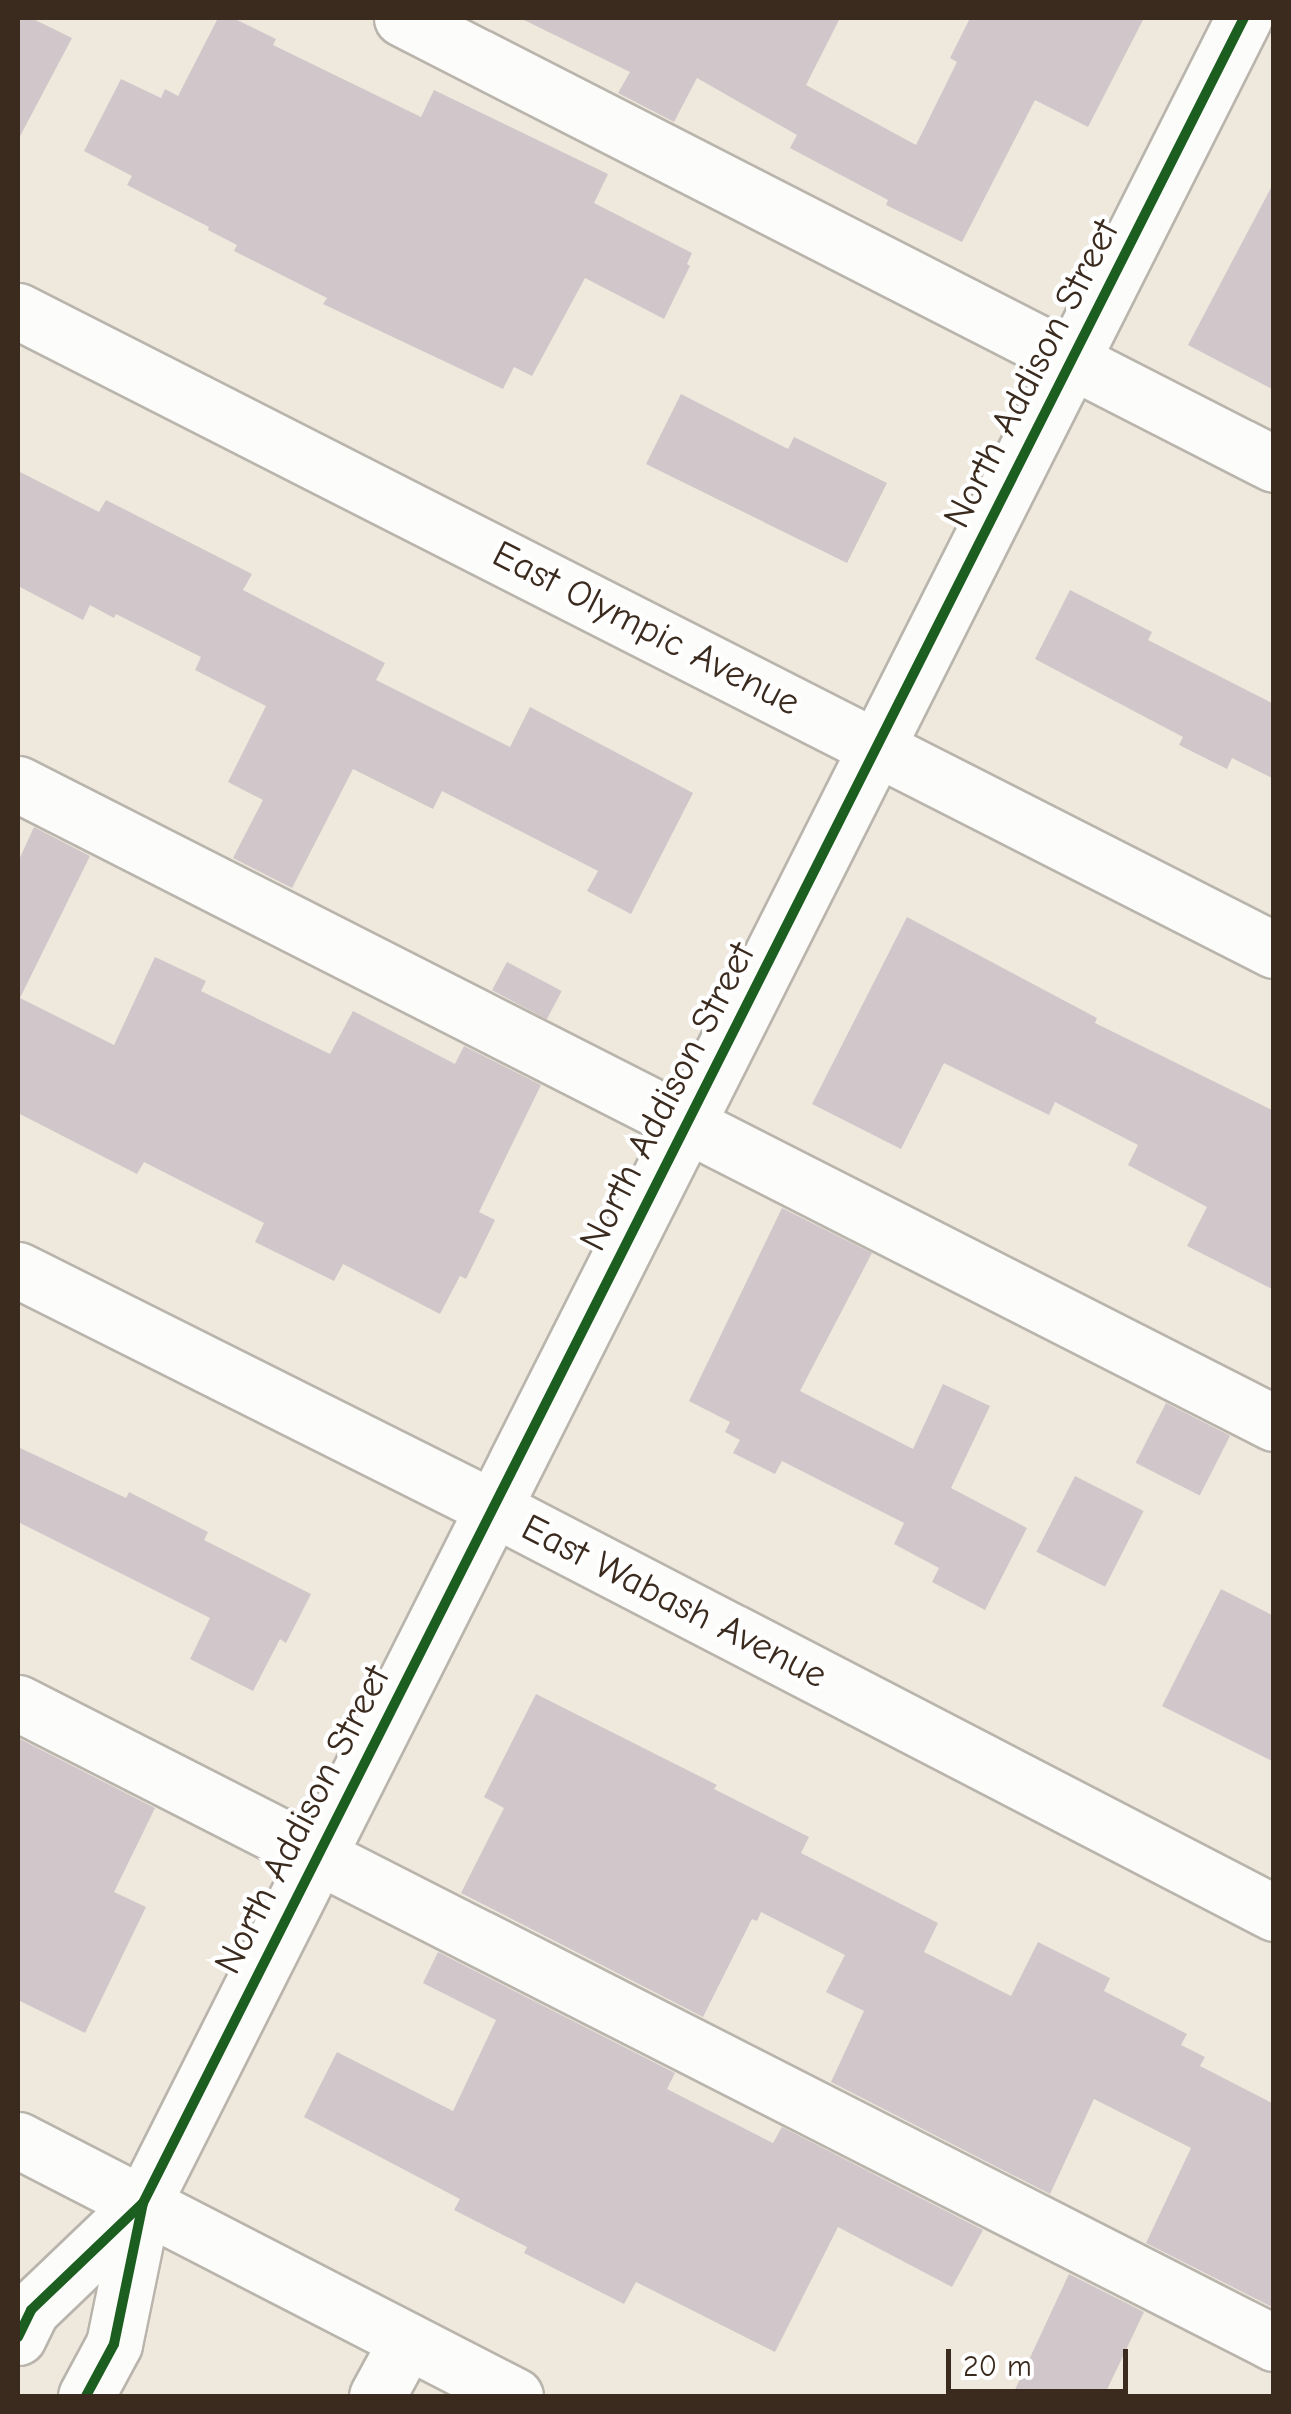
<!DOCTYPE html>
<style>
body{margin:0}
#map{position:relative;width:1291px;height:2414px;overflow:hidden;background:#eee8dd;font-family:"Comic Neue",sans-serif}
div>[style]{position:absolute}
.building>*{inset:0;background:#d1c7ca;transform-origin:0 0}
.roads{filter:drop-shadow(2px 0 #b9b4ac) drop-shadow(-2px 0 #b9b4ac) drop-shadow(0 2px #b9b4ac) drop-shadow(0 -2px #b9b4ac)}
.minor>*{height:55px;margin:-27.5px;padding:0 27.5px;transform-origin:27.5px;border-radius:27.5px;background:#fcfcfa}
.cycleway>*{height:10px;margin:-5px;padding:0 5px;transform-origin:5px;border-radius:5px;background:#1b5e20}
span{translate:-50% -50%;white-space:nowrap;text-align:center;line-height:1.15;-webkit-text-stroke:9px #fff;paint-order:stroke}
.street-label{font-size:38px;color:#3b2a1e}
.frame{position:absolute;inset:0;border:20px solid #3b2a1e;pointer-events:none}
.scale{position:absolute;left:946px;top:2349px;width:182px;height:45px;box-sizing:border-box;border:5px solid #3b2a1e;border-top:0;padding-left:12px;font-size:30px;line-height:35px;white-space:nowrap;color:#3b2a1e;-webkit-text-stroke:8px #fff;paint-order:stroke}
</style>
<div id="map">
<div class="building">
<div style="clip-path:polygon(18px 18px,31px 18px,72px 38px,18px 140px)"></div>
<div style="clip-path:polygon(218px 18px,233px 18px,276px 39px,273px 45px,421px 117px,434px 90px,608px 174px,594px 203px,692px 253px,687px 264px,690px 266px,664px 319px,585px 278px,532px 376px,514px 367px,503px 389px,323px 304px,327px 298px,234px 251px,237px 245px,208px 230px,209px 227px,127px 185px,132px 176px,84px 151px,121px 79px,161px 98px,165px 89px,178px 96px)"></div>
<div style="clip-path:polygon(520px 18px,840px 18px,806px 85px,916px 145px,957px 62px,950px 58px,970px 18px,1144px 18px,1088px 127px,1035px 100px,962px 242px,886px 205px,888px 200px,790px 148px,797px 135px,697px 78px,674px 122px,618px 93px,630px 72px)"></div>
<div style="clip-path:polygon(1274px 182px,1274px 390px,1188px 345px)"></div>
<div style="clip-path:polygon(681px 394px,788px 449px,794px 437px,887px 483px,847px 563px,646px 464px)"></div>
<div style="clip-path:polygon(18px 471px,99px 512px,106px 500px,252px 574px,243px 590px,385px 663px,376px 680px,510px 747px,530px 707px,693px 793px,631px 914px,587px 891px,598px 871px,442px 791px,433px 809px,353px 769px,292px 888px,233px 858px,263px 800px,228px 782px,266px 706px,195px 670px,201px 657px,116px 614px,114px 618px,90px 605px,83px 620px,18px 586px)"></div>
<div style="clip-path:polygon(1070px 590px,1152px 632px,1148px 640px,1274px 704px,1274px 779px,1232px 758px,1227px 769px,1179px 745px,1183px 737px,1035px 659px)"></div>
<div style="clip-path:polygon(34px 827px,90px 856px,20px 998px,114px 1045px,155px 957px,206px 981px,201px 991px,330px 1054px,353px 1011px,455px 1064px,464px 1046px,541px 1085px,479px 1212px,495px 1220px,466px 1279px,460px 1276px,440px 1314px,343px 1264px,334px 1281px,255px 1242px,264px 1223px,144px 1162px,137px 1174px,18px 1113px,18px 862px)"></div>
<div style="clip-path:polygon(907px 917px,1097px 1018px,1095px 1023px,1274px 1111px,1274px 1290px,1187px 1246px,1207px 1207px,1128px 1165px,1138px 1145px,1055px 1102px,1049px 1115px,944px 1063px,901px 1149px,812px 1104px)"></div>
<div style="left:507px;top:962px;width:62px;height:32px;rotate:28deg"></div>
<div style="clip-path:polygon(782px 1208px,872px 1253px,800px 1391px,913px 1449px,943px 1384px,990px 1406px,951px 1488px,1027px 1528px,985px 1610px,932px 1582px,939px 1568px,894px 1544px,904px 1523px,782px 1461px,775px 1474px,733px 1453px,740px 1440px,725px 1432px,730px 1422px,689px 1401px)"></div>
<div style="left:1166px;top:1403px;width:72px;height:67px;rotate:27deg"></div>
<div style="clip-path:polygon(18px 1447px,126px 1498px,129px 1492px,208px 1532px,204px 1540px,311px 1594px,286px 1643px,280px 1639px,253px 1691px,190px 1659px,210px 1618px,18px 1522px)"></div>
<div style="left:1075px;top:1476px;width:77px;height:85px;rotate:27deg"></div>
<div style="clip-path:polygon(1221px 1589px,1274px 1616px,1274px 1762px,1162px 1706px)"></div>
<div style="clip-path:polygon(536px 1694px,717px 1785px,714px 1789px,809px 1837px,801px 1853px,938px 1923px,924px 1952px,1011px 1996px,1038px 1942px,1110px 1978px,1104px 1991px,1187px 2034px,1181px 2045px,1205px 2057px,1200px 2066px,1274px 2104px,1274px 2308px,1146px 2243px,1191px 2148px,1094px 2099px,1050px 2194px,831px 2082px,864px 2011px,826px 1992px,845px 1955px,761px 1912px,757px 1921px,752px 1919px,703px 2017px,461px 1893px,504px 1808px,484px 1797px)"></div>
<div style="clip-path:polygon(18px 1738px,155px 1808px,114px 1892px,146px 1907px,85px 2033px,18px 2000px)"></div>
<div style="clip-path:polygon(438px 1952px,675px 2073px,667px 2089px,773px 2143px,782px 2127px,983px 2230px,952px 2287px,838px 2227px,775px 2352px,636px 2282px,624px 2304px,524px 2253px,527px 2247px,454px 2210px,460px 2199px,304px 2117px,337px 2052px,453px 2111px,496px 2020px,423px 1983px)"></div>
<div style="clip-path:polygon(1069px 2274px,1144px 2312px,1104px 2396px,1012px 2396px)"></div>
</div>
<div class="roads">
<div class="minor">
<div style="left:402px;top:18px;width:979px;rotate:27.09deg"></div>
<div style="left:18px;top:311px;width:1409px;rotate:26.97deg"></div>
<div style="left:18px;top:784px;width:1409px;rotate:26.97deg"></div>
<div style="left:18px;top:1270px;width:534px;rotate:26.61deg"></div>
<div style="left:495px;top:1509px;width:878px;rotate:27.41deg"></div>
<div style="left:18px;top:1703px;width:1410px;rotate:27deg"></div>
<div style="left:18px;top:2140px;width:559px;rotate:27.25deg"></div>
<div style="left:18px;top:2337px;width:30px;rotate:-64deg"></div>
<div style="left:31px;top:2310px;width:155px;rotate:-43.7deg"></div>
<div style="left:86px;top:2396px;width:59px;rotate:-61.7deg"></div>
<div style="left:114px;top:2344px;width:144px;rotate:-78.4deg"></div>
<div style="left:143px;top:2203px;width:2447px;rotate:-63.26deg"></div>
<div style="left:377px;top:2396px;width:63px;rotate:-61.4deg"></div>
</div>
</div>
<div class="cycleway">
<div style="left:18px;top:2337px;width:30px;rotate:-64deg"></div>
<div style="left:31px;top:2310px;width:155px;rotate:-43.7deg"></div>
<div style="left:86px;top:2396px;width:59px;rotate:-61.7deg"></div>
<div style="left:114px;top:2344px;width:144px;rotate:-78.4deg"></div>
<div style="left:143px;top:2203px;width:2447px;rotate:-63.26deg"></div>
</div>
<div class="street-label">
<span style="left:1032px;top:374px;rotate:-63deg">North Addison Street</span>
<span style="left:646px;top:629px;rotate:27deg">East Olympic Avenue</span>
<span style="left:668px;top:1097px;rotate:-63deg">North Addison Street</span>
<span style="left:674px;top:1602px;rotate:27deg">East Wabash Avenue</span>
<span style="left:303px;top:1820px;rotate:-63deg">North Addison Street</span>
</div>
<div class="frame"></div>
<div class="scale">20 m</div>
</div>
